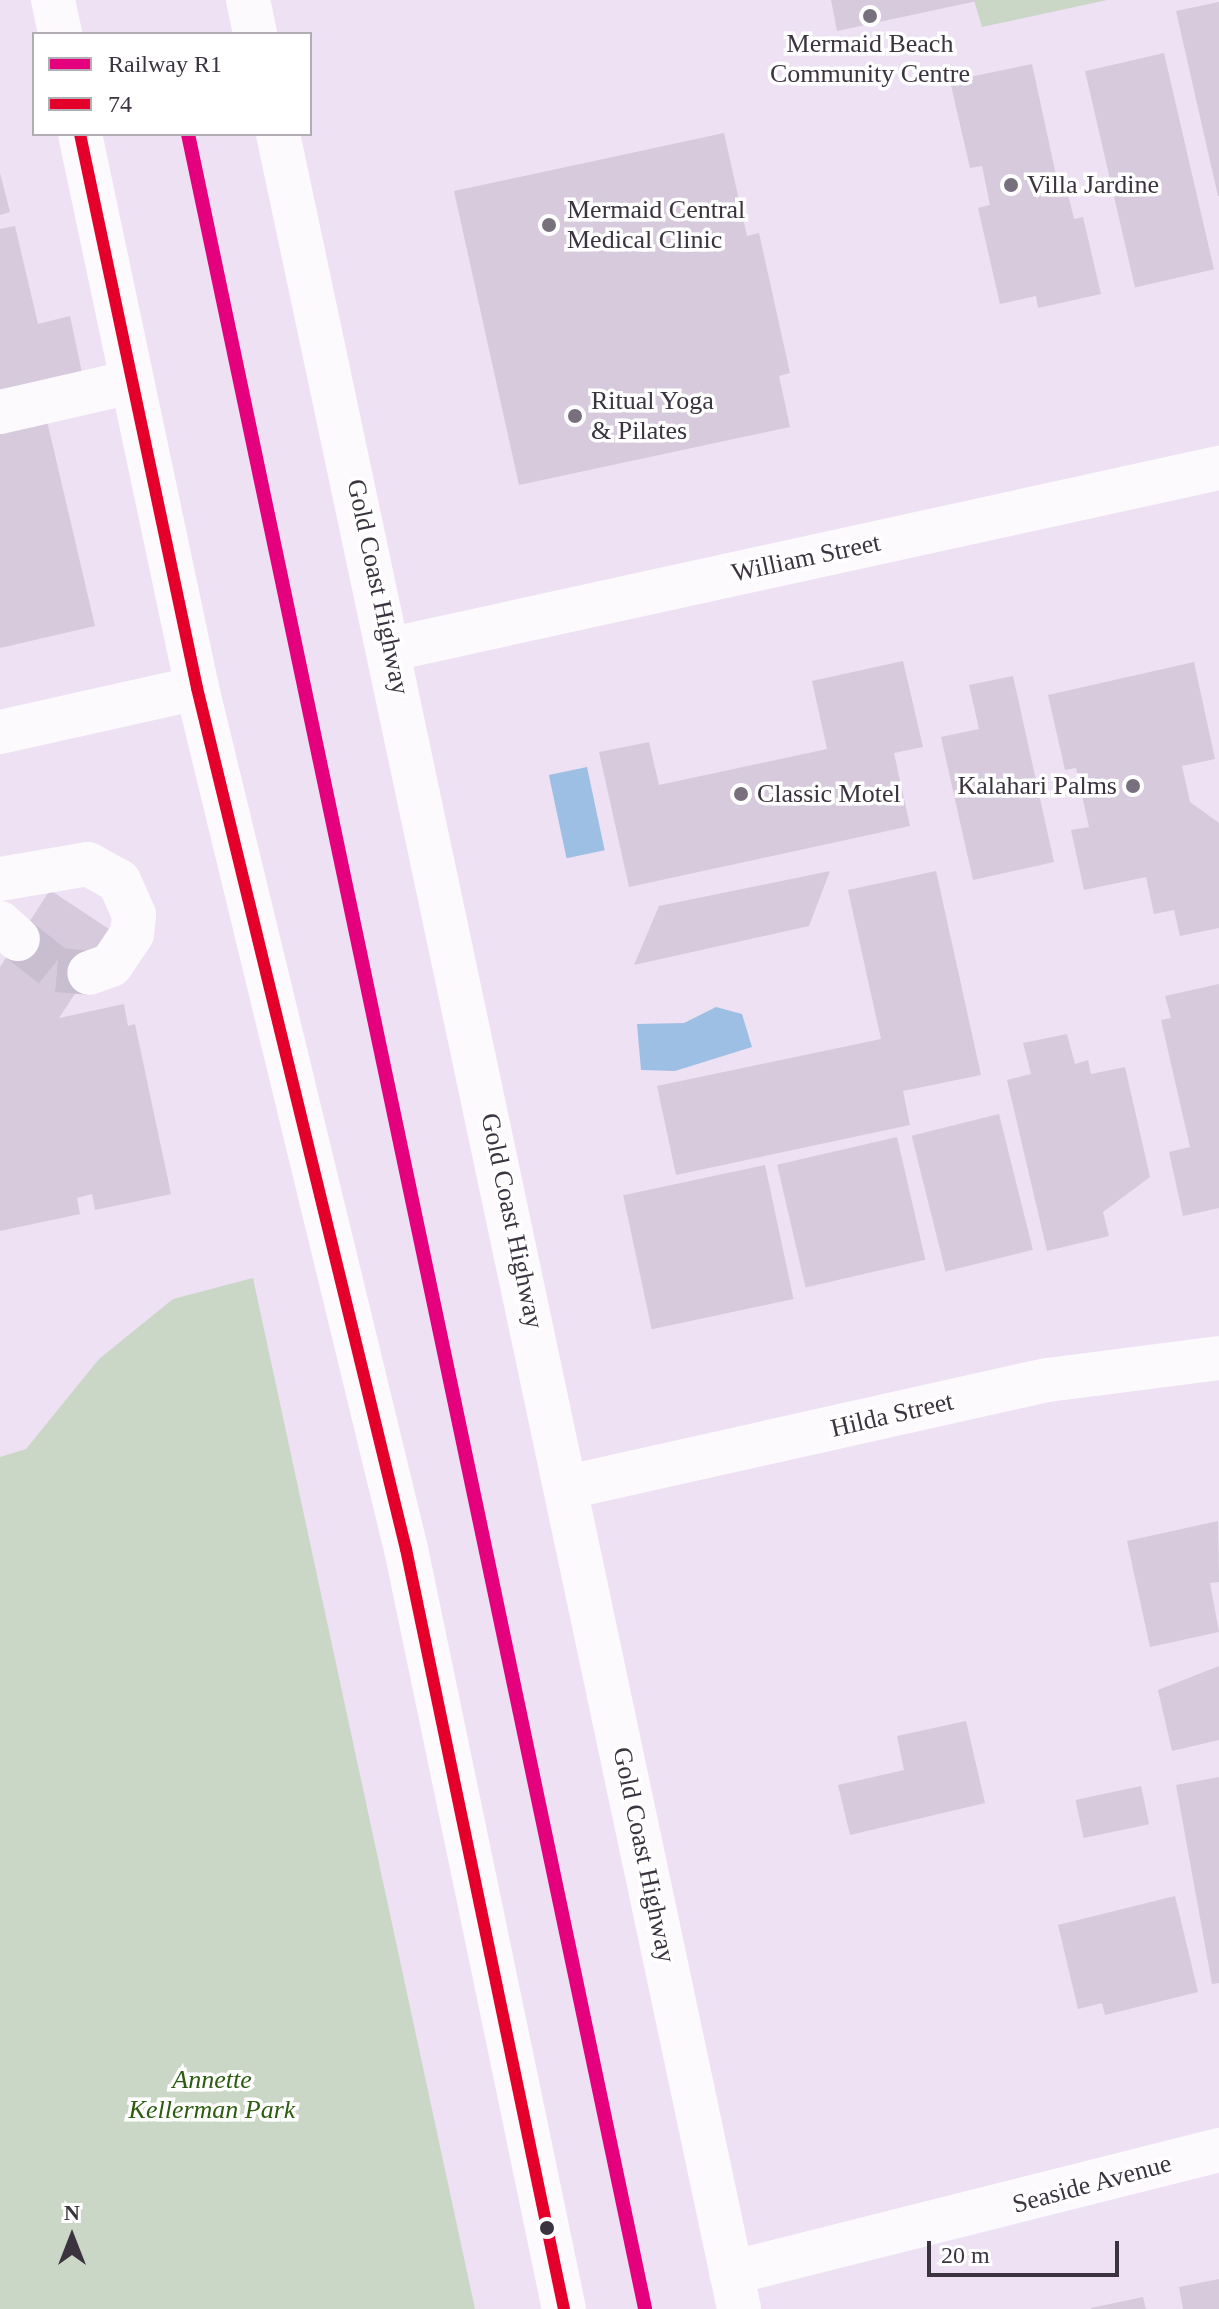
<!DOCTYPE html>
<style>
body{margin:0}
#map{position:relative;width:1219px;height:2309px;overflow:hidden;background:#ede1f3;font-family:Georgia,serif}
div>[style]{position:absolute}
.green>*{inset:0;background:#cad7c6}
.water>*{inset:0;background:#9ebfe4;transform-origin:0 0}
.building>*{inset:0;background:#d6cadc;transform-origin:0 0}
.minor-tunnel>*{height:44px;margin-top:-22px;transform-origin:0;background:repeating-linear-gradient(90deg,#c9becf 0 44px,transparent 0 66px)}
.minor>*{height:44px;margin:-22px;padding:0 22px;transform-origin:22px;border-radius:22px;background:#fcfafd}
.highway>*{height:44px;margin:-22px;padding:0 22px;transform-origin:22px;border-radius:22px;background:#fcfafd}
.bus-1>*{height:12px;margin:-6px;padding:0 6px;transform-origin:6px;border-radius:6px;background:#e4002b}
.rail-1>*{height:14px;margin:-7px;padding:0 7px;transform-origin:7px;border-radius:7px;background:#e5007d}
.dots>*{width:22px;height:22px;translate:-50% -50%;box-sizing:border-box;border:4px solid #fff;border-radius:50%}
span{translate:-50% -50%;white-space:nowrap;text-align:center;line-height:1.15;-webkit-text-stroke:7px #fff;paint-order:stroke}
.poi-label{font-size:26px;color:#3b333f}
.left{translate:0 -50%;text-align:left}
.right{translate:-100% -50%;text-align:right}
.street-label{font-size:26px;color:#3b333f}
.park-label{font-size:26px;color:#2c5c10;font-style:italic}
.legend{position:absolute;left:32px;top:32px;width:280px;height:104px;box-sizing:border-box;background:#fff;border:2px solid #b1adb2;margin:0;padding:10px 14px;list-style:none;font-size:24px;color:#3b333f}
.legend li{display:flex;align-items:center;gap:16px;height:40px}
.legend b{width:40px;border:2px solid #b1adb2}
.north{position:absolute;left:32px;top:2197px;width:80px;height:80px;-webkit-text-stroke:6px #fff;paint-order:stroke;rotate:0deg;font-size:22px;font-weight:700;line-height:32px;text-align:center;color:#3b333f}
.north::after{content:'';display:block;margin:auto;width:28px;height:36px;background:#3b333f;clip-path:polygon(50% 0,100% 100%,50% 72%,0 100%)}
.scale{position:absolute;left:927px;top:2241px;width:192px;height:36px;box-sizing:border-box;border:4px solid #3b333f;border-top:0;padding-left:10px;font-size:24px;line-height:28px;white-space:nowrap;color:#3b333f;-webkit-text-stroke:6px #fff;paint-order:stroke}
</style>
<div id="map">
<div class="green">
<div style="clip-path:polygon(974px 0,1107px 0,982px 27px)"></div>
<div style="clip-path:polygon(253px 1278px,475px 2309px,0 2309px,0 1457px,26px 1449px,99px 1359px,173px 1299px)"></div>
</div>
<div class="water">
<div style="left:587px;top:767px;width:85px;height:39px;rotate:78deg"></div>
<div style="clip-path:polygon(716px 1007px,742px 1014px,752px 1047px,675px 1071px,641px 1070px,637px 1024px,684px 1023px)"></div>
</div>
<div class="building">
<div style="clip-path:polygon(831px 0,976px 0,977px 1px,837px 31px)"></div>
<div style="clip-path:polygon(1219px 2px,1219px 196px,1218px 196px,1176px 11px)"></div>
<div style="left:1164px;top:53px;width:222px;height:81px;rotate:77deg"></div>
<div style="clip-path:polygon(1032px 64px,1056px 175px,1034px 179px,1038px 196px,1067px 190px,1074px 219px,1083px 217px,1101px 294px,1038px 308px,1036px 296px,1000px 304px,978px 208px,990px 205px,982px 166px,970px 168px,950px 81px)"></div>
<div style="clip-path:polygon(724px 133px,747px 236px,759px 233px,790px 373px,779px 376px,790px 427px,519px 485px,454px 191px)"></div>
<div style="clip-path:polygon(0 173px,10px 212px,0 215px)"></div>
<div style="clip-path:polygon(15px 226px,38px 324px,70px 316px,82px 373px,0 390px,0 229px)"></div>
<div style="clip-path:polygon(47px 421px,95px 626px,0 648px,0 432px)"></div>
<div style="clip-path:polygon(903px 661px,923px 747px,894px 753px,910px 826px,629px 887px,599px 752px,649px 742px,659px 785px,827px 749px,812px 681px)"></div>
<div style="clip-path:polygon(1194px 662px,1215px 759px,1182px 766px,1190px 802px,1219px 823px,1219px 928px,1180px 936px,1174px 910px,1154px 914px,1146px 877px,1084px 890px,1071px 830px,1089px 827px,1076px 768px,1065px 770px,1048px 695px)"></div>
<div style="clip-path:polygon(1013px 676px,1054px 862px,973px 880px,941px 737px,979px 729px,969px 685px)"></div>
<div style="clip-path:polygon(830px 871px,809px 926px,634px 965px,659px 906px)"></div>
<div style="clip-path:polygon(936px 871px,981px 1075px,903px 1091px,910px 1125px,676px 1175px,657px 1086px,881px 1039px,848px 890px)"></div>
<div style="clip-path:polygon(50px 890px,115px 933px,59px 1018px,124px 1004px,128px 1026px,135px 1024px,171px 1194px,95px 1210px,92px 1194px,77px 1198px,80px 1214px,0 1231px,0 967px)"></div>
<div style="clip-path:polygon(1219px 984px,1219px 1208px,1183px 1216px,1169px 1152px,1190px 1147px,1161px 1020px,1171px 1018px,1165px 996px)"></div>
<div style="clip-path:polygon(1067px 1034px,1075px 1064px,1088px 1060px,1091px 1074px,1125px 1067px,1150px 1177px,1103px 1212px,1109px 1236px,1047px 1251px,1007px 1080px,1031px 1074px,1023px 1043px)"></div>
<div style="left:999px;top:1114px;width:140px;height:90px;rotate:76deg"></div>
<div style="left:897px;top:1137px;width:126px;height:123px;rotate:77deg"></div>
<div style="left:765px;top:1165px;width:137px;height:145px;rotate:78deg"></div>
<div style="clip-path:polygon(1218px 1521px,1219px 1582px,1210px 1583px,1219px 1632px,1150px 1647px,1127px 1541px)"></div>
<div style="clip-path:polygon(1219px 1666px,1219px 1740px,1172px 1751px,1158px 1690px)"></div>
<div style="clip-path:polygon(966px 1721px,985px 1803px,850px 1835px,838px 1785px,904px 1770px,897px 1736px)"></div>
<div style="clip-path:polygon(1219px 1777px,1219px 1983px,1212px 1984px,1176px 1785px)"></div>
<div style="left:1141px;top:1786px;width:39px;height:67px;rotate:78deg"></div>
<div style="clip-path:polygon(1175px 1896px,1198px 1992px,1105px 2015px,1102px 2003px,1078px 2009px,1058px 1925px)"></div>
<div style="clip-path:polygon(1219px 2279px,1219px 2309px,1183px 2309px,1179px 2287px)"></div>
<div style="clip-path:polygon(1143px 2297px,1146px 2309px,1091px 2309px,1091px 2308px)"></div>
</div>
<div class="minor-tunnel">
<div style="left:18px;top:939px;width:50px;rotate:38.5deg"></div>
<div style="left:57px;top:970px;width:32px;rotate:5deg"></div>
</div>
<div class="minor">
<div style="left:0;top:412px;width:134px;rotate:-12.9deg"></div>
<div style="left:392px;top:649px;width:847px;rotate:-12.35deg"></div>
<div style="left:0;top:732px;width:202px;rotate:-12.6deg"></div>
<div style="left:0;top:879px;width:89px;rotate:-9.7deg"></div>
<div style="left:88px;top:864px;width:35px;rotate:29deg"></div>
<div style="left:119px;top:881px;width:37px;rotate:66deg"></div>
<div style="left:134px;top:915px;width:19px;rotate:96deg"></div>
<div style="left:132px;top:934px;width:37px;rotate:124deg"></div>
<div style="left:111px;top:965px;width:23px;rotate:160deg"></div>
<div style="left:0;top:923px;width:24px;rotate:42deg"></div>
<div style="left:568px;top:1487px;width:492px;rotate:-12.6deg"></div>
<div style="left:1048px;top:1380px;width:172px;rotate:-7.3deg"></div>
<div style="left:731px;top:2273px;width:503px;rotate:-14.15deg"></div>
</div>
<div class="highway">
<div style="left:53px;top:0;width:35px;rotate:78deg"></div>
<div style="left:248px;top:0;width:35px;rotate:78deg"></div>
<div style="left:80px;top:134px;width:566px;rotate:78.07deg"></div>
<div style="left:197px;top:688px;width:886px;rotate:76.36deg"></div>
<div style="left:406px;top:1549px;width:776px;rotate:78.26deg"></div>
<div style="left:278px;top:134px;width:2223px;rotate:78.03deg"></div>
</div>
<div class="bus-1">
<div style="left:80px;top:134px;width:566px;rotate:78.07deg"></div>
<div style="left:197px;top:688px;width:886px;rotate:76.36deg"></div>
<div style="left:406px;top:1549px;width:776px;rotate:78.26deg"></div>
</div>
<div class="rail-1">
<div style="left:188px;top:134px;width:2222px;rotate:78.13deg"></div>
</div>
<div class="dots">
<div style="left:870px;top:16px;background:#79707e"></div>
<div style="left:1011px;top:185px;background:#79707e"></div>
<div style="left:549px;top:225px;background:#79707e"></div>
<div style="left:575px;top:416px;background:#79707e"></div>
<div style="left:1133px;top:786px;background:#79707e"></div>
<div style="left:741px;top:794px;background:#79707e"></div>
<div style="left:547px;top:2228px;background:#3b333f"></div>
</div>
<div class="poi-label">
<span style="left:870px;top:59px">Mermaid Beach<br>Community Centre</span>
<span class="left" style="left:1027px;top:185px">Villa Jardine</span>
<span class="left" style="left:567px;top:225px">Mermaid Central<br>Medical Clinic</span>
<span class="left" style="left:591px;top:416px">Ritual Yoga<br>&amp; Pilates</span>
<span class="right" style="left:1117px;top:786px">Kalahari Palms</span>
<span class="left" style="left:757px;top:794px">Classic Motel</span>
</div>
<div class="street-label">
<span style="left:806px;top:558px;rotate:-12deg">William Street</span>
<span style="left:378px;top:587px;rotate:78deg">Gold Coast Highway</span>
<span style="left:512px;top:1221px;rotate:78deg">Gold Coast Highway</span>
<span style="left:892px;top:1415px;rotate:-13deg">Hilda Street</span>
<span style="left:644px;top:1855px;rotate:78deg">Gold Coast Highway</span>
<span style="left:1092px;top:2184px;rotate:-15deg">Seaside Avenue</span>
</div>
<div class="park-label">
<span style="left:212px;top:2095px">Annette<br>Kellerman Park</span>
</div>
<ul class="legend">
<li><b style="height:10px;background:#e5007d"></b>Railway R1</li>
<li><b style="height:10px;background:#e4002b"></b>74</li>
</ul>
<div class="north">N</div>
<div class="scale">20 m</div>
</div>
